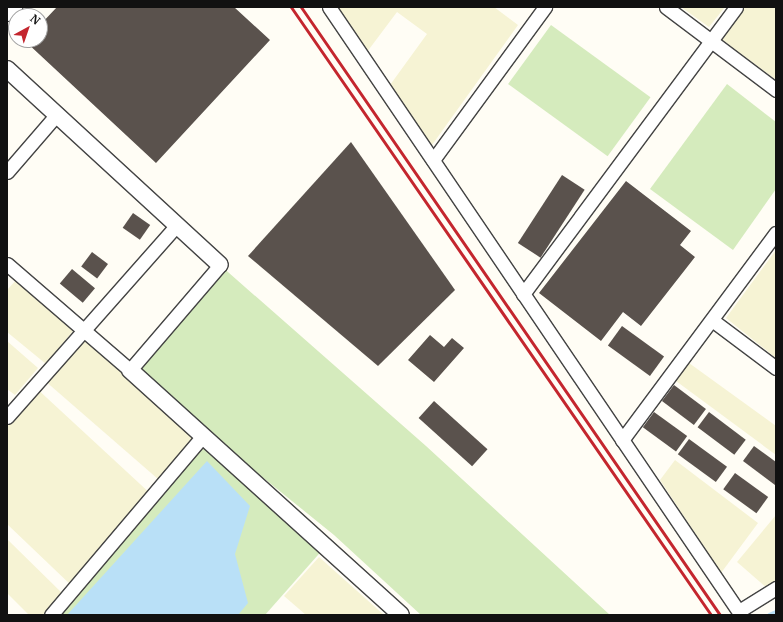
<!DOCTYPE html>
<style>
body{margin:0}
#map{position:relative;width:783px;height:622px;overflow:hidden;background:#fffdf5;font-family:Merriweather,serif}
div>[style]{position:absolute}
.farmland>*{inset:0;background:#f6f3d4;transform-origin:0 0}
.green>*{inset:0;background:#d5ebbd;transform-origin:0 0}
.water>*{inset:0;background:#b9e0f7}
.stream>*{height:4.5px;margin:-2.25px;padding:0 2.25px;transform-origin:2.25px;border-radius:2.25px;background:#b9e0f7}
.building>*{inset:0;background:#5a524d;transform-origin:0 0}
.roads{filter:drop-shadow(1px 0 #444) drop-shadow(-1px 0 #444) drop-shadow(0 1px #444) drop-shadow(0 -1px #444)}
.minor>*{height:13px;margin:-6.5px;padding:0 6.5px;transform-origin:6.5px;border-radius:6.5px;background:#fff}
.tertiary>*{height:16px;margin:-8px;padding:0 8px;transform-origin:8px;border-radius:8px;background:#fff}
.rail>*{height:3px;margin:-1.5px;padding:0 1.5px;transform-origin:1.5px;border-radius:1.5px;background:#c4262e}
span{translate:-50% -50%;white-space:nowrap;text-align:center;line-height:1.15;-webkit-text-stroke:4px #fff;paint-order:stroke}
.frame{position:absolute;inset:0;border:8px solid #111;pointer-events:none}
.north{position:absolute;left:8px;top:8px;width:40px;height:40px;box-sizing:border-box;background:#fff;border:1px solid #a0a0a0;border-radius:50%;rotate:40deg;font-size:11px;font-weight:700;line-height:16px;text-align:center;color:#111}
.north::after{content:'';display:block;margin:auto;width:14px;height:18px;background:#c4262e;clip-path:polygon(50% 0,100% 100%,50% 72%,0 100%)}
</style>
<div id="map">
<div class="farmland">
<div style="clip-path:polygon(337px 7px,494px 7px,518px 25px,432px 145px,390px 85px,427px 34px,397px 12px,367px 52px)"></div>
<div style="clip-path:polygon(681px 7px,725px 7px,709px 27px)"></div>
<div style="clip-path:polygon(745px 7px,776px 7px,776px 80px,721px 39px)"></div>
<div style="clip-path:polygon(776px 250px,776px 358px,726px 318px)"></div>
<div style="clip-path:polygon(20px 276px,77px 326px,46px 364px,7px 332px,7px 290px)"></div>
<div style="left:81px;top:330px;width:162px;height:62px;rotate:41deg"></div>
<div style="clip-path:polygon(7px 341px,38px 368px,15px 395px,7px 389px)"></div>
<div style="clip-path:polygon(689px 363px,776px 426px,776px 455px,676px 381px)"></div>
<div style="clip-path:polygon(34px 386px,153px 496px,74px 588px,7px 524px,7px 416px)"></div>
<div style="clip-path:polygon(675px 460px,758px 523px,721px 573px,660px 480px)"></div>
<div style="clip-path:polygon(776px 515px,776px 583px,767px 588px,737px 562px)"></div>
<div style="clip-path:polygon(7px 539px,64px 595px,49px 615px,29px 615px,7px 593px)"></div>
<div style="clip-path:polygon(319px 557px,384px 615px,306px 615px,284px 596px)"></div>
</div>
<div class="green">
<div style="left:551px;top:25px;width:123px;height:73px;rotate:36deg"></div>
<div style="clip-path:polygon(727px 84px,776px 122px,776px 189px,733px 250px,650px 189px)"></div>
<div style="clip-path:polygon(220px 265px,426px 446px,610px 615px,421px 615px,334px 535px,130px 370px)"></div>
<div style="clip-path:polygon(203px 436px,325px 547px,265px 615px,51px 615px)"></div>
</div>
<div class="water">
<div style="clip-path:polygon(207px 461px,250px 506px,235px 554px,248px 603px,238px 615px,67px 615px)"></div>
</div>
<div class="stream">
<div style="left:769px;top:615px;width:8px;rotate:-23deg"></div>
</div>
<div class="building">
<div style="clip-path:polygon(57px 7px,234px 7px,270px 40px,156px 163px,25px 41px,40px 40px,40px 25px)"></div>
<div style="clip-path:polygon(351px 142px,455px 290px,378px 366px,248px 256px)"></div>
<div style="left:562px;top:175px;width:27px;height:81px;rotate:33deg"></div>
<div style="clip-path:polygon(626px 181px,691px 231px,680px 245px,695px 257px,641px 326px,623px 312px,601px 341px,539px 293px)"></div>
<div style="left:133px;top:213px;width:21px;height:18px;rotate:35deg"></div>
<div style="left:92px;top:252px;width:20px;height:18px;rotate:37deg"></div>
<div style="left:72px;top:269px;width:30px;height:19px;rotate:40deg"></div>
<div style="left:622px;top:326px;width:52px;height:24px;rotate:36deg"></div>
<div style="clip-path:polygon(430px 335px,444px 347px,452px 338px,464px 348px,434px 382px,408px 360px)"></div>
<div style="left:674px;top:385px;width:40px;height:20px;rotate:37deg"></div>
<div style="left:434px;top:401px;width:72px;height:23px;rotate:42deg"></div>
<div style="left:654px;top:412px;width:41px;height:19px;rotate:36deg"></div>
<div style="left:709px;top:412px;width:46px;height:19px;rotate:37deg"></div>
<div style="left:689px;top:439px;width:47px;height:19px;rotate:36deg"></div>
<div style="clip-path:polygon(754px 446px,776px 462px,775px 485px,743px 461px)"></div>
<div style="left:735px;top:473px;width:41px;height:20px;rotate:36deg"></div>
</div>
<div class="roads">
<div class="minor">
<div style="left:329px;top:7px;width:734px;rotate:55.88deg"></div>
<div style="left:666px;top:7px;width:138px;rotate:37deg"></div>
<div style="left:7px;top:14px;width:11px;rotate:-41deg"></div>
<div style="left:433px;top:160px;width:190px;rotate:-53.8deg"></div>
<div style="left:7px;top:172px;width:77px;rotate:-49.2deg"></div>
<div style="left:7px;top:264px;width:162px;rotate:40.8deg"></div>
<div style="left:130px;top:370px;width:138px;rotate:-49.4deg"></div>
<div style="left:523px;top:294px;width:357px;rotate:-53.4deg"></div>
<div style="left:712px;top:320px;width:80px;rotate:36.9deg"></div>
<div style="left:7px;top:417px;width:256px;rotate:-48.5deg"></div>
<div style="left:622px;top:440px;width:258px;rotate:-53.4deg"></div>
<div style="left:739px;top:611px;width:44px;rotate:-31.9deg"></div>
<div style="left:51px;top:615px;width:235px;rotate:-49.7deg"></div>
</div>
<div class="tertiary">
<div style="left:7px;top:69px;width:289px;rotate:42.6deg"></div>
<div style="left:130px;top:370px;width:365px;rotate:42.1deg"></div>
</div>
</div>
<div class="rail">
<div style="left:291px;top:7px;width:739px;rotate:55.36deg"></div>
<div style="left:301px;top:7px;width:738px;rotate:55.43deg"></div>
</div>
<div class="frame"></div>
<div class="north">N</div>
</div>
